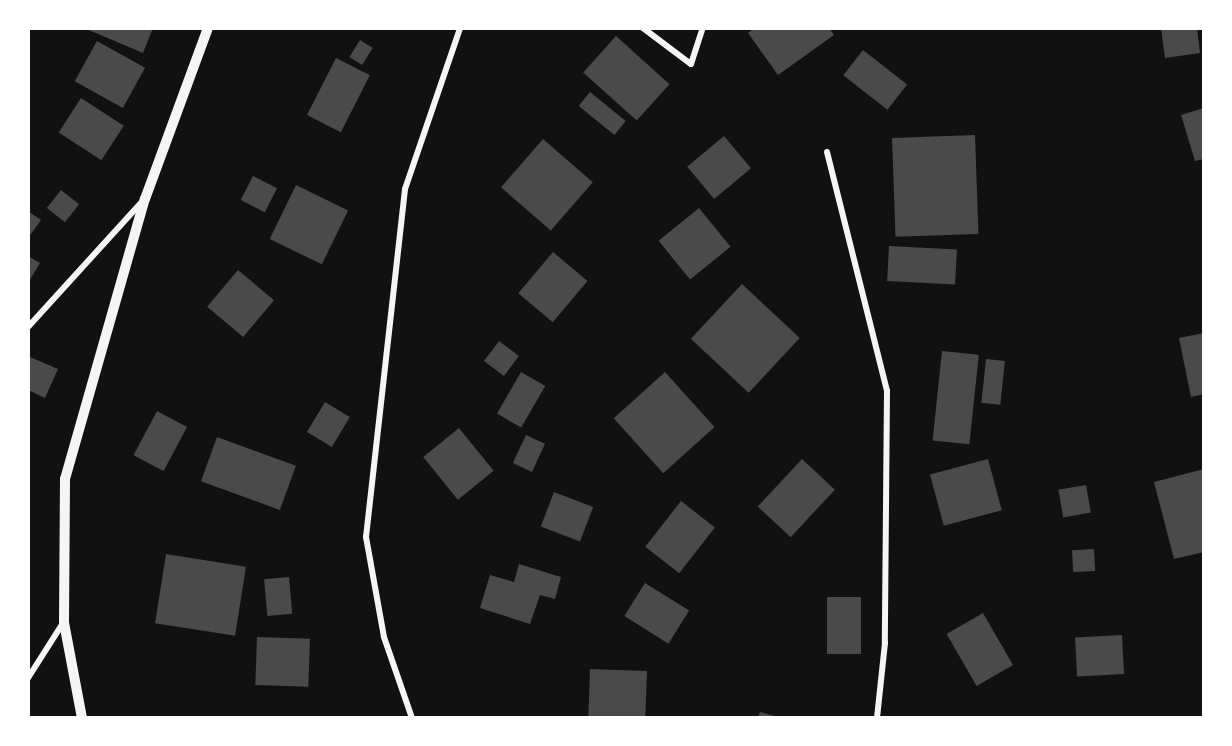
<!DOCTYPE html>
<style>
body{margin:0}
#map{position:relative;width:1232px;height:746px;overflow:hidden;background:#111;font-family:Rubik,sans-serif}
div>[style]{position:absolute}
.building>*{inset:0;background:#4a4a4a;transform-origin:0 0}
.minor>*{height:6px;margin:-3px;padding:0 3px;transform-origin:3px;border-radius:3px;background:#f5f5f5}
.tertiary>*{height:10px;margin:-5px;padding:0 5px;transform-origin:5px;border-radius:5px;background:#f5f5f5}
span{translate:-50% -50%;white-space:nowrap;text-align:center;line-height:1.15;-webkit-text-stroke:4.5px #fff;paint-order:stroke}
.frame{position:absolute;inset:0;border:30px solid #fff;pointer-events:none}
</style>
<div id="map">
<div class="building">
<div style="clip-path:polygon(84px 28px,153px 28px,143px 53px)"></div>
<div style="clip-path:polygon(754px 28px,829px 28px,834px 35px,778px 75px,748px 33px)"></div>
<div style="clip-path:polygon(1161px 28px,1197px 28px,1200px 53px,1165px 58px)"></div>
<div style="left:616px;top:36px;width:72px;height:49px;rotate:42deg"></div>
<div style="left:360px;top:40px;width:15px;height:20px;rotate:32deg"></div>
<div style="left:97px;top:41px;width:55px;height:46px;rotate:29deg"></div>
<div style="left:863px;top:50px;width:56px;height:32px;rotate:38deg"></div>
<div style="left:336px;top:58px;width:38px;height:64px;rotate:27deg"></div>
<div style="left:590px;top:92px;width:46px;height:18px;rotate:39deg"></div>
<div style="left:81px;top:98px;width:51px;height:41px;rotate:33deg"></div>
<div style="clip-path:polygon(1204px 108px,1204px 159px,1195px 161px,1181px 115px)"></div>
<div style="left:975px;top:135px;width:99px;height:83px;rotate:88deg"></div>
<div style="left:724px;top:136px;width:42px;height:48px;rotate:50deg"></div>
<div style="left:543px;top:139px;width:66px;height:64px;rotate:41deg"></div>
<div style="left:253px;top:176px;width:27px;height:27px;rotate:27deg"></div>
<div style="left:296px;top:185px;width:58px;height:60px;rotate:26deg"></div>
<div style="left:61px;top:190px;width:23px;height:23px;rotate:38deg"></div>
<div style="left:699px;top:208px;width:50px;height:52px;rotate:51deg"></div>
<div style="clip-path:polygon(28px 211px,41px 220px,28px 238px)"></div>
<div style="left:889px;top:246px;width:68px;height:35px;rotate:3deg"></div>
<div style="left:553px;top:252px;width:45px;height:54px;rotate:40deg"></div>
<div style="clip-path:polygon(28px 256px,40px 263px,28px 283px)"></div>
<div style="left:238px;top:270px;width:47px;height:48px;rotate:40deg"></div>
<div style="left:742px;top:284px;width:79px;height:75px;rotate:43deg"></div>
<div style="clip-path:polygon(1204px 333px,1204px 394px,1191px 397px,1179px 338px)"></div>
<div style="left:499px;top:341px;width:25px;height:25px;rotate:37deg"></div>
<div style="left:942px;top:351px;width:37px;height:90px;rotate:6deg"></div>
<div style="clip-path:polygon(30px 357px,58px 369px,45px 398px,28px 390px)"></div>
<div style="left:986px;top:359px;width:19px;height:44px;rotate:6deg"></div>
<div style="left:521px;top:372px;width:28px;height:48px;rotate:30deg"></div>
<div style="left:665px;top:372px;width:74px;height:69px;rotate:48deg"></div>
<div style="left:325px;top:402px;width:29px;height:35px;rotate:31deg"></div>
<div style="left:157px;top:411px;width:34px;height:50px;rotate:28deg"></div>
<div style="left:459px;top:428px;width:55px;height:46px;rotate:51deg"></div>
<div style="left:526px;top:435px;width:21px;height:31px;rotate:25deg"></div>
<div style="left:217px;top:437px;width:84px;height:47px;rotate:20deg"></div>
<div style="left:802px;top:459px;width:45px;height:65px;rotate:43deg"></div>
<div style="left:988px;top:459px;width:53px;height:60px;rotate:75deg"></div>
<div style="clip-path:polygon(1204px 469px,1204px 552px,1174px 559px,1154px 482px)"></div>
<div style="left:1086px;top:485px;width:28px;height:28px;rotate:80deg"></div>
<div style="left:554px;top:492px;width:42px;height:37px;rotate:21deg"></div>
<div style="left:681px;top:501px;width:43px;height:58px;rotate:38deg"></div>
<div style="left:1094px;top:549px;width:22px;height:22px;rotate:87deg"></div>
<div style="left:166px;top:554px;width:81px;height:70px;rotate:9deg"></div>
<div style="clip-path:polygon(519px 564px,561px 577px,555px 599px,540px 595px,530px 624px,480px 608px,490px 575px,514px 582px)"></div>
<div style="left:289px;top:577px;width:37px;height:25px;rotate:85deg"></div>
<div style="left:645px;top:583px;width:52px;height:39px;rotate:32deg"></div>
<div style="left:827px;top:597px;width:34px;height:57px"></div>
<div style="left:983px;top:613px;width:60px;height:42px;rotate:60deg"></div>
<div style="left:1122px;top:635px;width:39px;height:47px;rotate:87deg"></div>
<div style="left:257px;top:637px;width:53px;height:48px;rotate:2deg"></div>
<div style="left:590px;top:669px;width:57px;height:49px;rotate:2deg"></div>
<div style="clip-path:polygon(760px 712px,778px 717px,778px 718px,758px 718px)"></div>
</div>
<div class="minor">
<div style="left:643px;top:28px;width:60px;rotate:36.9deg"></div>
<div style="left:691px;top:64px;width:38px;rotate:-72deg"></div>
<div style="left:827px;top:152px;width:246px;rotate:75.9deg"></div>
<div style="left:887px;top:391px;width:252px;rotate:90.5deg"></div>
<div style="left:885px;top:643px;width:75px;rotate:96.1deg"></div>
<div style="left:28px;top:327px;width:168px;rotate:-47.7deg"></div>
<div style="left:28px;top:678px;width:65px;rotate:-57.5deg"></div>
<div style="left:412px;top:718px;width:86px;rotate:-109.1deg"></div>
<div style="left:384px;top:637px;width:102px;rotate:-100.2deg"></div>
<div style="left:366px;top:537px;width:350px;rotate:-83.6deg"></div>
<div style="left:405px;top:189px;width:170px;rotate:-71.1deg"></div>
</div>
<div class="tertiary">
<div style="left:82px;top:718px;width:97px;rotate:-100.7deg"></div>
<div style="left:64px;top:623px;width:144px;rotate:-89.6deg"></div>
<div style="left:65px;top:479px;width:291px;rotate:-74.1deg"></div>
<div style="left:145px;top:199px;width:182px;rotate:-69.8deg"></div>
</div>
<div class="frame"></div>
</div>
